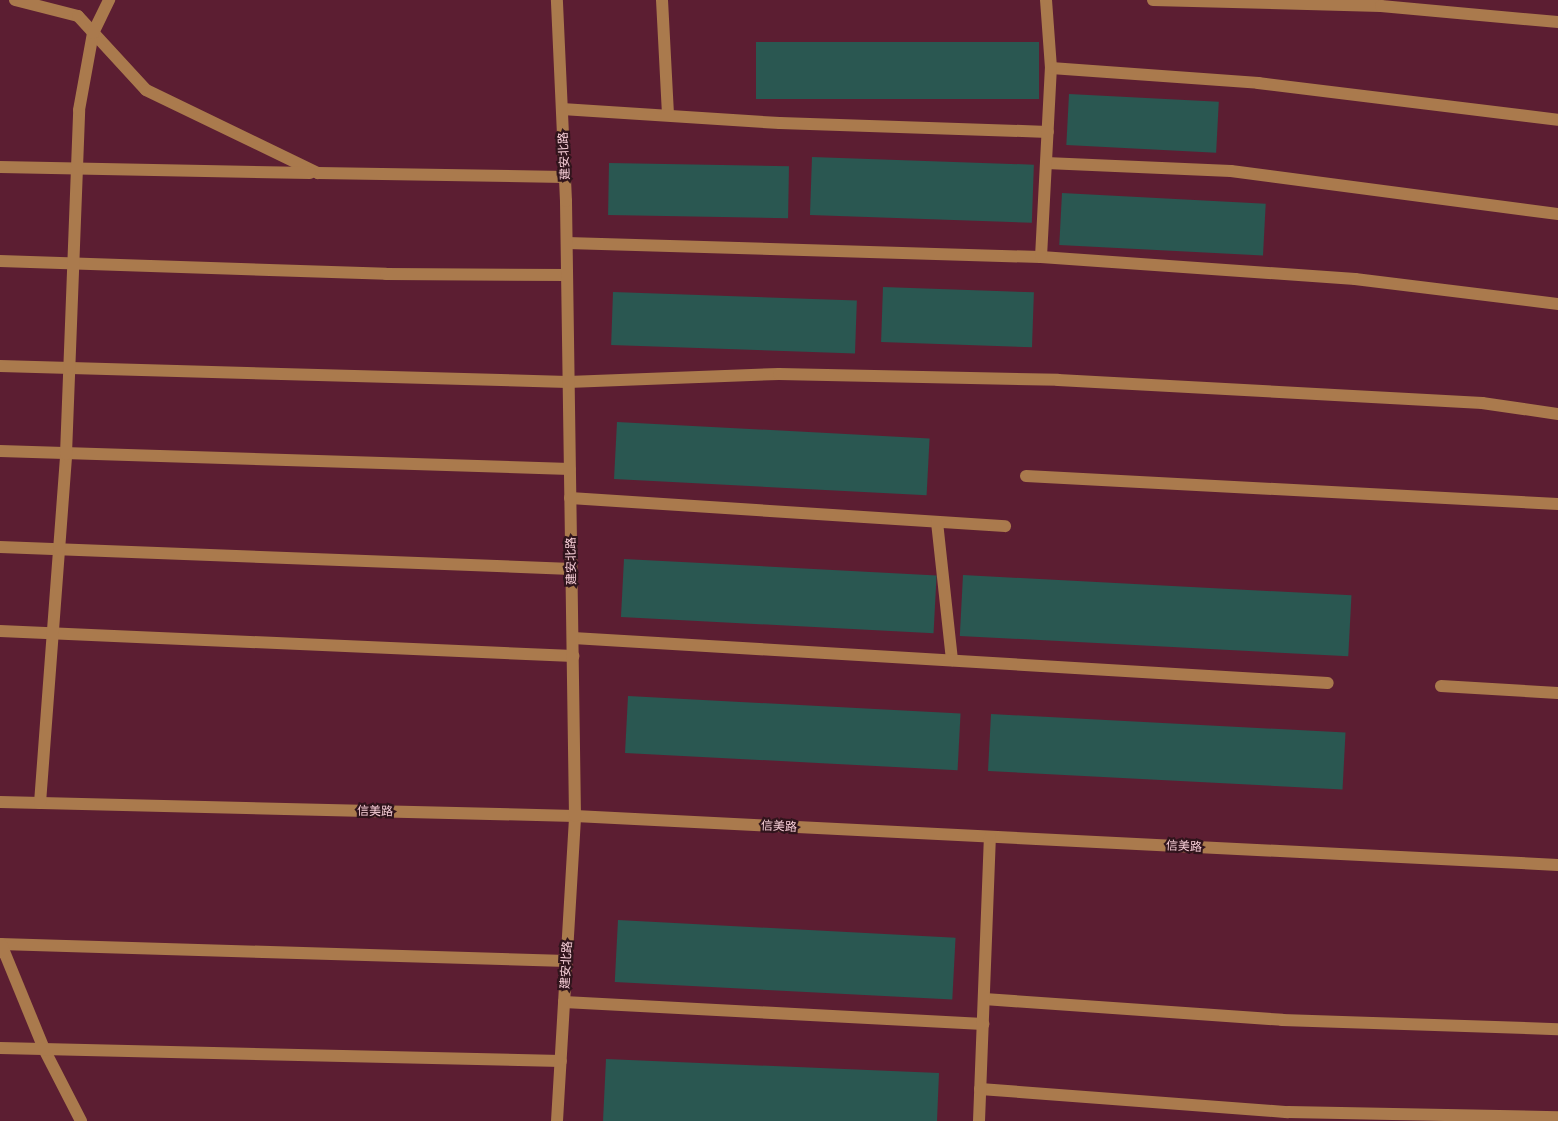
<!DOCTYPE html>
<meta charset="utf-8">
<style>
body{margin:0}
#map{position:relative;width:1558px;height:1121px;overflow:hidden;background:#5c1e32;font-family:"PT Sans","Noto Sans SC",sans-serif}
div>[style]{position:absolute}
.building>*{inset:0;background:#2a5751;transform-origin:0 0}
.minor>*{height:12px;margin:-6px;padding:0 6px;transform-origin:6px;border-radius:6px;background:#aa7a4d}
span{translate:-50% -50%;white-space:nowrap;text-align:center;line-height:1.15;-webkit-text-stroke:4.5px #30141c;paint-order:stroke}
.street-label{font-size:12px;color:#f8cfd8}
</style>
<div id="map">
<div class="building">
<div style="left:756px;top:42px;width:283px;height:57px"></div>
<div style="left:1069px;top:94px;width:150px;height:51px;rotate:3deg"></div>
<div style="left:812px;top:157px;width:222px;height:58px;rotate:2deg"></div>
<div style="left:609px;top:163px;width:180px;height:52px;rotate:1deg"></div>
<div style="left:1062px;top:193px;width:204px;height:52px;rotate:3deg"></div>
<div style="left:883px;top:287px;width:151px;height:55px;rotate:2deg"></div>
<div style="left:613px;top:292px;width:244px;height:53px;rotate:2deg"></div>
<div style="left:617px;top:422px;width:313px;height:57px;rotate:3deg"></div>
<div style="left:624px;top:559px;width:313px;height:58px;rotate:3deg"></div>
<div style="left:963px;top:575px;width:389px;height:61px;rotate:3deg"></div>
<div style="left:628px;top:696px;width:333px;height:57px;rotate:3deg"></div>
<div style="left:991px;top:714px;width:355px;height:57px;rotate:3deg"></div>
<div style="left:618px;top:920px;width:338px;height:62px;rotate:3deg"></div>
<div style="clip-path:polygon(606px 1059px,939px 1073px,937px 1121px,603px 1121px)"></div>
</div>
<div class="minor">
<div style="left:15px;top:0;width:65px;rotate:14.3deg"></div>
<div style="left:78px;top:16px;width:100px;rotate:47.4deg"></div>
<div style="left:146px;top:90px;width:191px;rotate:25.8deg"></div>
<div style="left:318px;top:173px;width:247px;rotate:0.9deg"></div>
<div style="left:662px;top:0;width:115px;rotate:87deg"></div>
<div style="left:1153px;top:0;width:228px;rotate:1.5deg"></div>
<div style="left:1381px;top:6px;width:178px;rotate:5.2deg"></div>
<div style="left:1051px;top:68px;width:208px;rotate:4.1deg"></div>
<div style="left:1258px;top:83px;width:302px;rotate:7deg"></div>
<div style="left:562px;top:109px;width:218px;rotate:3.7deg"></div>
<div style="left:780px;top:123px;width:268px;rotate:1.9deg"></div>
<div style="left:1046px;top:163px;width:185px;rotate:2.5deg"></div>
<div style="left:1231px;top:171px;width:330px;rotate:7.5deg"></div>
<div style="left:0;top:167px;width:310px;rotate:1.1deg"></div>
<div style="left:567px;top:243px;width:474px;rotate:1.7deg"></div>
<div style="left:1041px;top:257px;width:315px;rotate:4deg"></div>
<div style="left:1355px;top:279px;width:205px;rotate:7deg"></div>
<div style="left:1041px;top:257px;width:189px;rotate:-87deg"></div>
<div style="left:1051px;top:68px;width:68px;rotate:-94.2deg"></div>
<div style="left:0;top:261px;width:386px;rotate:1.9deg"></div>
<div style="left:386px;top:274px;width:181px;rotate:0.3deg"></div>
<div style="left:0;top:366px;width:568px;rotate:1.61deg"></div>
<div style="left:568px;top:382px;width:211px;rotate:-2.2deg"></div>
<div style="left:779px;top:374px;width:279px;rotate:1.2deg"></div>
<div style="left:1058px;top:380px;width:425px;rotate:3.1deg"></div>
<div style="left:1482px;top:403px;width:77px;rotate:8.2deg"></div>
<div style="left:0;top:451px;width:570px;rotate:1.81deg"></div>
<div style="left:1026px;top:476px;width:533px;rotate:3.01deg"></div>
<div style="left:570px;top:498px;width:436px;rotate:3.7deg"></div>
<div style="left:937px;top:522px;width:139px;rotate:83.8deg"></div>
<div style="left:0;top:547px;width:572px;rotate:2.2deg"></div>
<div style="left:0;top:631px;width:574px;rotate:2.5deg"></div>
<div style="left:573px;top:638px;width:756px;rotate:3.41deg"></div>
<div style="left:1441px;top:686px;width:117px;rotate:3.4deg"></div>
<div style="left:0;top:802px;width:575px;rotate:1.39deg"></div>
<div style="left:575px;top:816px;width:984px;rotate:2.85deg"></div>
<div style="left:40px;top:803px;width:350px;rotate:-85.7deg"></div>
<div style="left:66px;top:454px;width:344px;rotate:-87.8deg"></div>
<div style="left:79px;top:110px;width:78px;rotate:-79.7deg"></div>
<div style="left:93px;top:33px;width:37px;rotate:-64deg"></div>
<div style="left:0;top:944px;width:567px;rotate:1.72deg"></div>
<div style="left:1px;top:944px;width:113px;rotate:67.7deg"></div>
<div style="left:44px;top:1049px;width:81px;rotate:62.8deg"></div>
<div style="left:984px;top:999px;width:299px;rotate:4deg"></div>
<div style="left:1282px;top:1020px;width:276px;rotate:1.9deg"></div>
<div style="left:564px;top:1002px;width:420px;rotate:3deg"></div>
<div style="left:0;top:1048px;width:561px;rotate:1.33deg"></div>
<div style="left:980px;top:1089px;width:309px;rotate:4.3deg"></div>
<div style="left:1288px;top:1112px;width:270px;rotate:1.1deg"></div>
<div style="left:557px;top:1121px;width:306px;rotate:-86.6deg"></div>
<div style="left:575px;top:816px;width:615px;rotate:-90.84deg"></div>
<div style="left:566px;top:201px;width:201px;rotate:-92.6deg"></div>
<div style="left:979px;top:1121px;width:284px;rotate:-87.8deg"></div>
</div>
<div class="street-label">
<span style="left:564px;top:156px;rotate:-93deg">建安北路</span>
<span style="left:571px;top:561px;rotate:-91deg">建安北路</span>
<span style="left:375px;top:811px;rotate:1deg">信美路</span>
<span style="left:779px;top:826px;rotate:3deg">信美路</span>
<span style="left:1184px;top:846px;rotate:3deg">信美路</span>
<span style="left:566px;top:965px;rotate:-87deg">建安北路</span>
</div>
</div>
